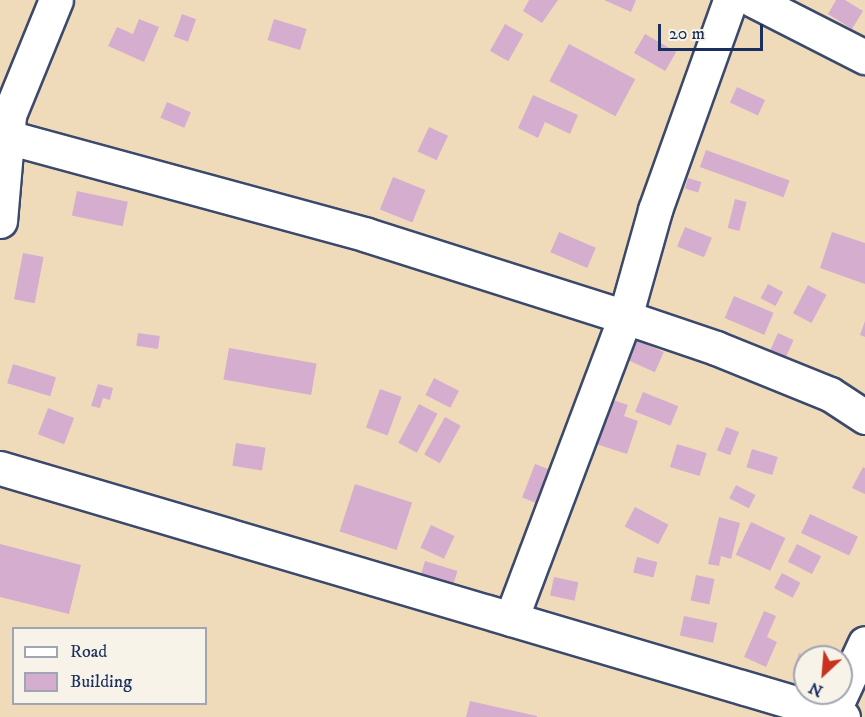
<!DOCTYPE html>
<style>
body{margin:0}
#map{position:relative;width:865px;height:717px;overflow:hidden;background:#efdbba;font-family:"IM FELL DW Pica",serif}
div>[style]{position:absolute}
.building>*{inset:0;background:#d5aecf;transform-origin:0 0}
.roads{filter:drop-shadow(2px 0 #3b496c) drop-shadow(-2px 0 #3b496c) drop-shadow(0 2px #3b496c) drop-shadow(0 -2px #3b496c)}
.minor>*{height:33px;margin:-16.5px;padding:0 16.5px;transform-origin:16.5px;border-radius:16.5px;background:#fff}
span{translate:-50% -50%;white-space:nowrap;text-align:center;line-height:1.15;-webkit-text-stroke:4.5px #f7f3e8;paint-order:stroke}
.legend{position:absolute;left:12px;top:627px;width:195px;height:78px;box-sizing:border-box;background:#f7f3e8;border:2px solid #9fa5b1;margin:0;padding:8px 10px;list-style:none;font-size:18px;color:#1b2f5e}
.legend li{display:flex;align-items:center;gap:12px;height:30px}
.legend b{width:30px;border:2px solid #9fa5b1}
.north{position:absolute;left:793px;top:645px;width:60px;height:60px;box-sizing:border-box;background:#f7f3e8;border:2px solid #9fa5b1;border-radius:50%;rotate:206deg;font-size:16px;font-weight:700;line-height:24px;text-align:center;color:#1b2f5e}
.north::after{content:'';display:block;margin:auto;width:21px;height:27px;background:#c8321e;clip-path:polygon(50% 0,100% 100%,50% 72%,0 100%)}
.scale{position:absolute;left:658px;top:24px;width:105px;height:27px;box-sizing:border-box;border:3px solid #1b2f5e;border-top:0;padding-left:8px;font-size:18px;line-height:21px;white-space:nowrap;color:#1b2f5e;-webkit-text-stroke:4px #f7f3e8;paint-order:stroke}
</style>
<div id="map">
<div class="building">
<div style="clip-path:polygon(529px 0,558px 0,542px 23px,523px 11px)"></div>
<div style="clip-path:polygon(604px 0,636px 0,631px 12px)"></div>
<div style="clip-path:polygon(836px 0,845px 0,863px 11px,852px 29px,828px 14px)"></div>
<div style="left:182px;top:14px;width:15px;height:24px;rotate:20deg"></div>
<div style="clip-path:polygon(139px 19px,159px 27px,144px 62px,108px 46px,117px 27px,133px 34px)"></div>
<div style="left:274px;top:19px;width:34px;height:22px;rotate:17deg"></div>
<div style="left:505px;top:24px;width:21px;height:31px;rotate:29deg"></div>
<div style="left:645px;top:34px;width:36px;height:22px;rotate:30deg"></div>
<div style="left:569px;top:44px;width:75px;height:42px;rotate:28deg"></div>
<div style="left:737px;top:87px;width:31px;height:17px;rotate:25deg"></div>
<div style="clip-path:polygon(533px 95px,578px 115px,570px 134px,545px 122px,538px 138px,518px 128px)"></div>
<div style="left:167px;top:102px;width:26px;height:17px;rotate:23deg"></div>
<div style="left:429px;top:127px;width:21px;height:27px;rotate:25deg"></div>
<div style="left:706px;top:150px;width:89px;height:18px;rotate:20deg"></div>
<div style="left:393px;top:177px;width:35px;height:35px;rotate:22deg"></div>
<div style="left:688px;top:178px;width:14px;height:11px;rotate:17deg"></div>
<div style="left:77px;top:191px;width:52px;height:25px;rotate:12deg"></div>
<div style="left:735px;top:199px;width:12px;height:30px;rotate:14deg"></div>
<div style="left:685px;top:227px;width:29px;height:21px;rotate:22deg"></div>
<div style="left:559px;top:232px;width:40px;height:22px;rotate:23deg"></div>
<div style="clip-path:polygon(832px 232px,865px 243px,865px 284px,820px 268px)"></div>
<div style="left:23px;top:253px;width:21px;height:47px;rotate:11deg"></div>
<div style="left:768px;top:284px;width:17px;height:16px;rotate:28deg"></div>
<div style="left:808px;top:285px;width:21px;height:32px;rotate:28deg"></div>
<div style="left:734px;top:296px;width:43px;height:24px;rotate:23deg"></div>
<div style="clip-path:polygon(865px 321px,865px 337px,860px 335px)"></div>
<div style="left:138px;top:333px;width:22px;height:13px;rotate:8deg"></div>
<div style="left:778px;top:333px;width:17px;height:19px;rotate:24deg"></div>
<div style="left:630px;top:337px;width:37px;height:22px;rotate:24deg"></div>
<div style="left:229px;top:348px;width:89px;height:32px;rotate:10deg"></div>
<div style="left:13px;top:364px;width:45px;height:20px;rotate:17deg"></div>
<div style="left:434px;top:378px;width:28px;height:19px;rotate:27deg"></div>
<div style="clip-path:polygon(98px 384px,113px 388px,110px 400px,103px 398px,100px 408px,91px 406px)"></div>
<div style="left:380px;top:389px;width:23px;height:41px;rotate:20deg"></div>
<div style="left:643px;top:392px;width:38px;height:21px;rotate:22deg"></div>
<div style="clip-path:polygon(610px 399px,628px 405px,624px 416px,638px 421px,627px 454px,596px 444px)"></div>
<div style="left:419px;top:404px;width:21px;height:44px;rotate:28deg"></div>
<div style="left:48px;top:408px;width:28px;height:28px;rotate:21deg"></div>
<div style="left:445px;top:417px;width:18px;height:43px;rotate:29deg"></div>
<div style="left:726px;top:427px;width:14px;height:25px;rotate:21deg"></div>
<div style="left:236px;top:443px;width:30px;height:23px;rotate:9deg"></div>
<div style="left:677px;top:444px;width:31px;height:24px;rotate:17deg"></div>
<div style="left:752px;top:449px;width:27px;height:19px;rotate:17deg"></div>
<div style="left:535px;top:464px;width:17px;height:36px;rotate:21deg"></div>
<div style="clip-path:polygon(863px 467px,865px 468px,865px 494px,852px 488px)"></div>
<div style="left:355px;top:484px;width:60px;height:50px;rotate:18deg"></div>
<div style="left:736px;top:485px;width:22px;height:15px;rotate:27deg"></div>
<div style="left:635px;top:507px;width:38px;height:22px;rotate:28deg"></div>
<div style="left:810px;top:514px;width:53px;height:21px;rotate:25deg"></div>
<div style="clip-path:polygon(719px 517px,740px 523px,731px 559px,721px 556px,719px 566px,708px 564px)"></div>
<div style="left:751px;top:522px;width:38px;height:36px;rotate:25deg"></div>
<div style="left:431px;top:525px;width:26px;height:25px;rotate:25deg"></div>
<div style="clip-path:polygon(0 544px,81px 565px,69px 614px,0 597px)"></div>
<div style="left:797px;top:544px;width:27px;height:20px;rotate:27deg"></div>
<div style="left:637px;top:557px;width:21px;height:16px;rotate:14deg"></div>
<div style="left:425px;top:561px;width:34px;height:13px;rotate:17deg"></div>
<div style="left:782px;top:573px;width:21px;height:17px;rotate:28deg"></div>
<div style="left:696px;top:575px;width:19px;height:26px;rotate:12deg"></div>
<div style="left:554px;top:577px;width:25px;height:19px;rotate:12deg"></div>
<div style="clip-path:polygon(764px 611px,776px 616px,767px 637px,777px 642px,766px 667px,744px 657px)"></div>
<div style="left:684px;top:616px;width:34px;height:20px;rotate:12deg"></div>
<div style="clip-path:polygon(799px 653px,805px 656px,805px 676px,793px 671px)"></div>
<div style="clip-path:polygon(470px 701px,537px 716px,537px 717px,466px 717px)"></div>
</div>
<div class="roads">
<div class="minor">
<div style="left:753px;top:0;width:126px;rotate:27deg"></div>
<div style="left:0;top:135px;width:380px;rotate:15.2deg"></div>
<div style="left:367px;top:235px;width:271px;rotate:17.6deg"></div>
<div style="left:625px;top:317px;width:96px;rotate:18.8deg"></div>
<div style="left:716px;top:348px;width:123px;rotate:22deg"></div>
<div style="left:830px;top:394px;width:42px;rotate:33.3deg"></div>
<div style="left:0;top:221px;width:106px;rotate:-85.1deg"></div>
<div style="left:9px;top:115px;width:124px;rotate:-67.8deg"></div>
<div style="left:0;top:468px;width:879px;rotate:16.46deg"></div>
<div style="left:511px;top:619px;width:323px;rotate:-69.3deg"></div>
<div style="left:625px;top:317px;width:111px;rotate:-74.3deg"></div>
<div style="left:655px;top:210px;width:223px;rotate:-70.3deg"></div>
<div style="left:832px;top:714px;width:78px;rotate:-65.1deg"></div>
</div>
</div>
<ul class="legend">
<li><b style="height:8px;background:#fff"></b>Road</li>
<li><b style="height:16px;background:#d5aecf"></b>Building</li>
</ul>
<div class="north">N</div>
<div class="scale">20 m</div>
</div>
